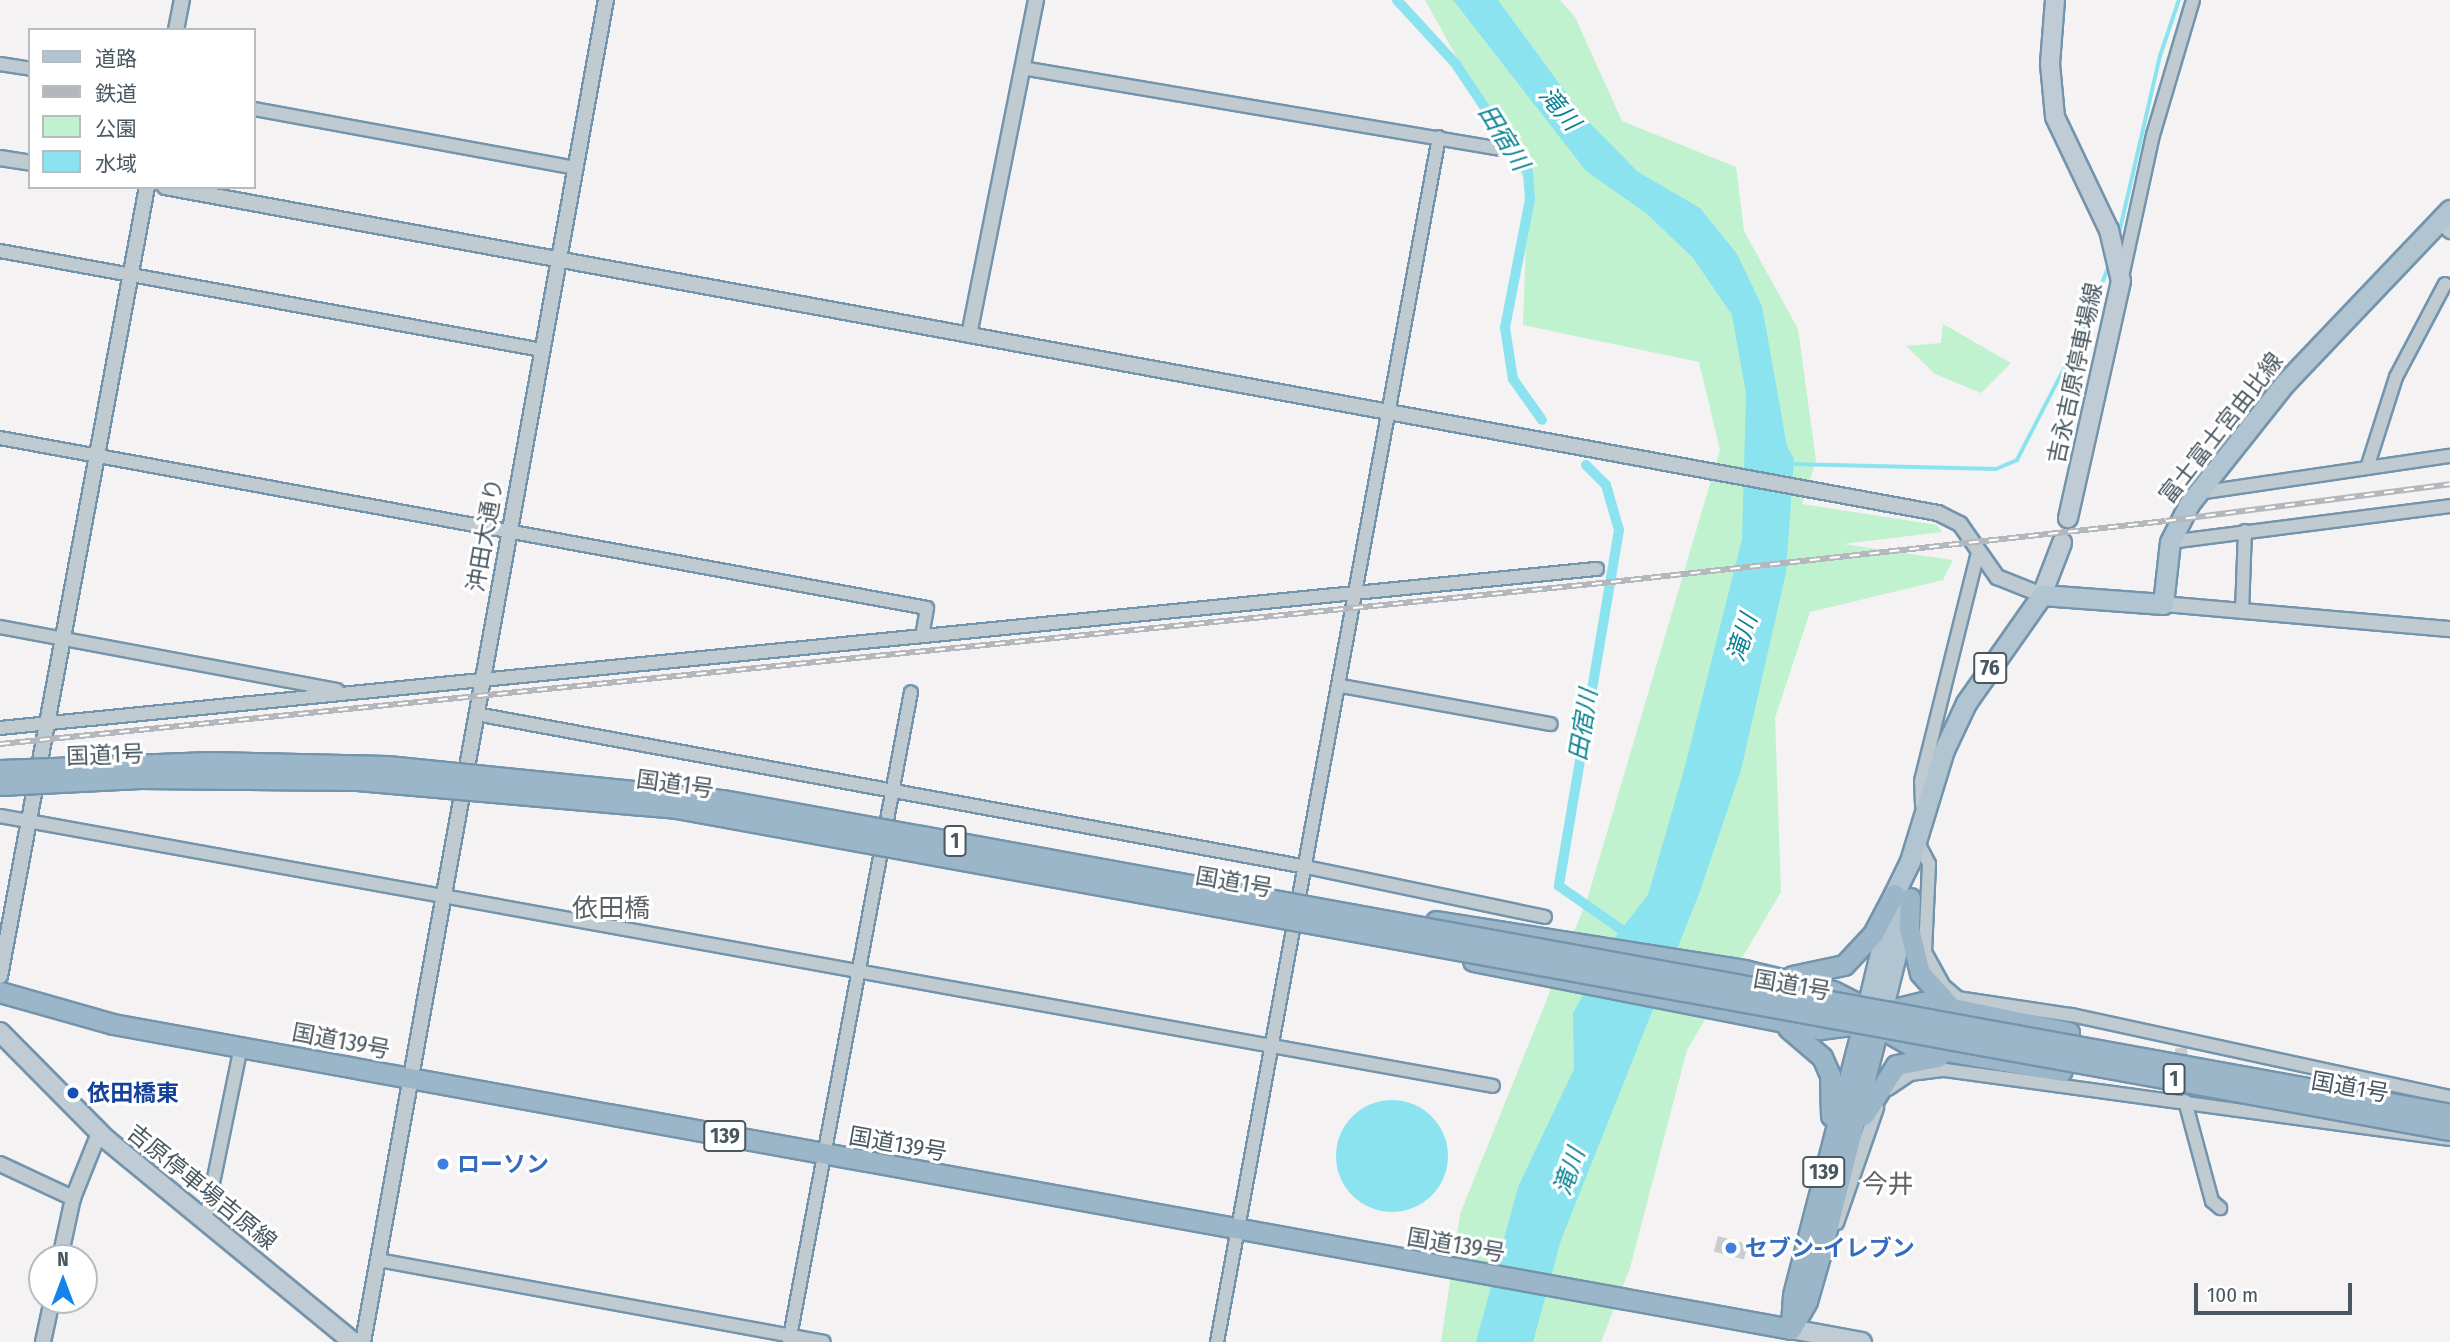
<!DOCTYPE html>
<meta charset="utf-8">
<style>
body{margin:0}
#map{position:relative;width:2450px;height:1342px;overflow:hidden;background:#f4f2f2;font-family:"Fira Sans Condensed","Noto Sans JP",sans-serif}
div>[style]{position:absolute}
.green>*{inset:0;background:#c0f2cf}
.water>*{inset:0;background:#8ce3f0}
.round{border-radius:50%}
.stream>*{height:3.5px;margin:-1.75px;padding:0 1.75px;transform-origin:1.75px;border-radius:1.75px;background:#8ce3f0}
.canal>*{height:10px;margin:-5px;padding:0 5px;transform-origin:5px;border-radius:5px;background:#8ce3f0}
.building>*{inset:0;background:#c9cdd1;transform-origin:0 0}
.minor-tunnel>*{height:12px;margin-top:-6px;transform-origin:0;background:repeating-linear-gradient(90deg,#c9cbce 0 12px,transparent 0 18px)}
.roads{filter:drop-shadow(2px 0 #7394ad) drop-shadow(-2px 0 #7394ad) drop-shadow(0 2px #7394ad) drop-shadow(0 -2px #7394ad)}
.minor>*{height:12px;margin:-6px;padding:0 6px;transform-origin:6px;border-radius:6px;background:#bfcad1}
.tertiary>*{height:14px;margin:-7px;padding:0 7px;transform-origin:7px;border-radius:7px;background:#bfcad1}
.secondary>*{height:18px;margin:-9px;padding:0 9px;transform-origin:9px;border-radius:9px;background:#bfccd6}
.primary>*{height:19px;margin:-9.5px;padding:0 9.5px;transform-origin:9.5px;border-radius:9.5px;background:#b1c4d1}
.trunk>*{height:19px;margin:-9.5px;padding:0 9.5px;transform-origin:9.5px;border-radius:9.5px;background:#9cb6c9}
.rail>*{height:6px;margin-top:-3px;transform-origin:0;background:repeating-linear-gradient(90deg,#fff 0 10px,#b4b8bc 0 20px);box-sizing:border-box;border-block:2px solid #b4b8bc}
.bridges{filter:drop-shadow(2px 0 #7394ad) drop-shadow(-2px 0 #7394ad) drop-shadow(0 2px #7394ad) drop-shadow(0 -2px #7394ad)}
.trunk-bridge>*{height:19px;margin:-9.5px;padding:0 9.5px;transform-origin:9.5px;border-radius:9.5px;background:#9cb6c9}
.dots>*{width:19px;height:19px;translate:-50% -50%;box-sizing:border-box;border:4px solid #fff;border-radius:50%}
span{translate:-50% -50%;white-space:nowrap;text-align:center;line-height:1.15;-webkit-text-stroke:6px #fff;paint-order:stroke}
.shield-label span{padding:2px 5px;background:#fff;border:2px solid;border-radius:5px;-webkit-text-stroke-width:0}
.shield-label{font-size:21px;color:#495760;font-weight:700}
.street-label{font-size:23px;color:#495760}
.transit-label{font-size:23px;color:#164399;font-weight:700}
.left{translate:0 -50%;text-align:left}
.shop-label{font-size:23px;color:#366cbe;font-weight:700}
.water-label{font-size:24px;color:#098293;font-style:italic}
.quarter-label{font-size:26px;color:#5e6367}
.legend{position:absolute;left:28px;top:28px;width:228px;height:161px;box-sizing:border-box;background:#fff;border:2px solid #b6bcbf;margin:0;padding:9px 12px;list-style:none;font-size:21px;color:#495760}
.legend li{display:flex;align-items:center;gap:14px;height:35px}
.legend b{width:35px;border:2px solid #b6bcbf}
.north{position:absolute;left:28px;top:1244px;width:70px;height:70px;box-sizing:border-box;background:#fff;border:2px solid #b6bcbf;border-radius:50%;rotate:0deg;font-size:19px;font-weight:700;line-height:28px;text-align:center;color:#495760}
.north::after{content:'';display:block;margin:auto;width:24px;height:32px;background:#1484ec;clip-path:polygon(50% 0,100% 100%,50% 72%,0 100%)}
.scale{position:absolute;left:2194px;top:1283px;width:158px;height:32px;box-sizing:border-box;border:4px solid #495760;border-top:0;padding-left:9px;font-size:21px;line-height:24px;white-space:nowrap;color:#495760;-webkit-text-stroke:5px #fff;paint-order:stroke}
</style>
<div id="map">
<div class="green">
<div style="clip-path:polygon(1425px 0,1560px 0,1575px 17px,1622px 121px,1736px 167px,1744px 231px,1798px 329px,1816px 461px,1802px 504px,1937px 525px,1942px 532px,1843px 544px,1953px 560px,1943px 580px,1810px 612px,1775px 718px,1781px 892px,1687px 1050px,1630px 1268px,1601px 1342px,1441px 1342px,1460px 1214px,1587px 900px,1720px 450px,1699px 362px,1523px 325px,1528px 186px)"></div>
<div style="clip-path:polygon(1943px 324px,2011px 363px,1981px 393px,1935px 374px,1906px 346px,1941px 343px)"></div>
</div>
<div class="water">
<div style="clip-path:polygon(1453px 0,1498px 0,1583px 116px,1638px 172px,1700px 208px,1737px 254px,1762px 306px,1787px 446px,1794px 459px,1786px 573px,1741px 770px,1699px 894px,1561px 1240px,1533px 1342px,1476px 1342px,1518px 1187px,1574px 1069px,1573px 1013px,1615px 937px,1648px 895px,1684px 770px,1742px 539px,1746px 394px,1732px 315px,1693px 258px,1647px 214px,1586px 171px)"></div>
<div class="round" style="left:1336px;top:1100px;width:112px;height:112px"></div>
</div>
<div class="stream">
<div style="left:2118px;top:238px;width:187px;rotate:-77deg"></div>
<div style="left:2160px;top:56px;width:59px;rotate:-71.3deg"></div>
<div style="left:1791px;top:464px;width:205px;rotate:1.4deg"></div>
<div style="left:1996px;top:469px;width:23px;rotate:-23deg"></div>
<div style="left:2017px;top:460px;width:137px;rotate:-62.7deg"></div>
<div style="left:2080px;top:338px;width:78px;rotate:-68.1deg"></div>
</div>
<div class="canal">
<div style="left:1397px;top:0;width:86px;rotate:47.4deg"></div>
<div style="left:1455px;top:63px;width:131px;rotate:56.2deg"></div>
<div style="left:1528px;top:172px;width:27px;rotate:86deg"></div>
<div style="left:1530px;top:199px;width:131px;rotate:101deg"></div>
<div style="left:1505px;top:328px;width:52px;rotate:81.1deg"></div>
<div style="left:1513px;top:379px;width:50px;rotate:54.7deg"></div>
<div style="left:1586px;top:465px;width:28px;rotate:45deg"></div>
<div style="left:1606px;top:485px;width:47px;rotate:73.9deg"></div>
<div style="left:1619px;top:530px;width:361px;rotate:99.6deg"></div>
<div style="left:1559px;top:886px;width:89px;rotate:34.9deg"></div>
</div>
<div class="building">
<div style="left:1718px;top:1236px;width:31px;height:16px;rotate:15deg"></div>
</div>
<div class="minor-tunnel">
<div style="left:2181px;top:1048px;width:53px;rotate:85.7deg"></div>
</div>
<div class="roads">
<div class="minor">
<div style="left:0;top:64px;width:30px;rotate:9deg"></div>
<div style="left:1022px;top:68px;width:485px;rotate:9.6deg"></div>
<div style="left:254px;top:109px;width:326px;rotate:10.4deg"></div>
<div style="left:2439px;top:222px;width:15px;rotate:42deg"></div>
<div style="left:0;top:251px;width:551px;rotate:10.35deg"></div>
<div style="left:2122px;top:277px;width:145px;rotate:-77.7deg"></div>
<div style="left:2153px;top:135px;width:141px;rotate:-73.5deg"></div>
<div style="left:0;top:438px;width:942px;rotate:10.39deg"></div>
<div style="left:927px;top:608px;width:28px;rotate:100deg"></div>
<div style="left:2367px;top:468px;width:96px;rotate:-72.3deg"></div>
<div style="left:2396px;top:377px;width:105px;rotate:-62.2deg"></div>
<div style="left:2198px;top:493px;width:255px;rotate:-8.4deg"></div>
<div style="left:2170px;top:542px;width:282px;rotate:-7.3deg"></div>
<div style="left:2242px;top:612px;width:81px;rotate:-87.9deg"></div>
<div style="left:0;top:627px;width:343px;rotate:10.6deg"></div>
<div style="left:1341px;top:686px;width:213px;rotate:10.3deg"></div>
<div style="left:476px;top:714px;width:844px;rotate:10.44deg"></div>
<div style="left:1306px;top:867px;width:244px;rotate:11.8deg"></div>
<div style="left:0;top:728px;width:1605px;rotate:-5.69deg"></div>
<div style="left:1922px;top:805px;width:24px;rotate:-92deg"></div>
<div style="left:1921px;top:781px;width:236px;rotate:-76deg"></div>
<div style="left:0;top:816px;width:1517px;rotate:10.25deg"></div>
<div style="left:1917px;top:841px;width:26px;rotate:62deg"></div>
<div style="left:1929px;top:864px;width:88px;rotate:92.6deg"></div>
<div style="left:1925px;top:952px;width:38px;rotate:61deg"></div>
<div style="left:1943px;top:985px;width:20px;rotate:41deg"></div>
<div style="left:1958px;top:998px;width:114px;rotate:8.6deg"></div>
<div style="left:2071px;top:1015px;width:388px;rotate:12.2deg"></div>
<div style="left:1888px;top:1089px;width:27px;rotate:-34deg"></div>
<div style="left:1910px;top:1074px;width:35px;rotate:-7deg"></div>
<div style="left:1945px;top:1070px;width:510px;rotate:7.78deg"></div>
<div style="left:2185px;top:1101px;width:104px;rotate:74.9deg"></div>
<div style="left:2212px;top:1201px;width:11px;rotate:41deg"></div>
<div style="left:206px;top:1217px;width:174px;rotate:-78.4deg"></div>
<div style="left:1837px;top:1223px;width:122px;rotate:-70.8deg"></div>
<div style="left:378px;top:1260px;width:453px;rotate:10.4deg"></div>
<div style="left:789px;top:1342px;width:661px;rotate:-79.37deg"></div>
<div style="left:1217px;top:1342px;width:1225px;rotate:-79.56deg"></div>
</div>
<div class="tertiary">
<div style="left:176px;top:30px;width:31px;rotate:-79deg"></div>
<div style="left:0;top:158px;width:30px;rotate:9deg"></div>
<div style="left:165px;top:187px;width:1803px;rotate:10.42deg"></div>
<div style="left:1938px;top:513px;width:25px;rotate:27deg"></div>
<div style="left:1960px;top:524px;width:65px;rotate:55.1deg"></div>
<div style="left:1997px;top:577px;width:48px;rotate:21.8deg"></div>
<div style="left:969px;top:335px;width:342px;rotate:-78.7deg"></div>
<div style="left:2163px;top:604px;width:288px;rotate:5deg"></div>
<div style="left:0;top:976px;width:803px;rotate:-79.45deg"></div>
<div style="left:0;top:1164px;width:81px;rotate:25deg"></div>
<div style="left:60px;top:1258px;width:61px;rotate:-77.8deg"></div>
<div style="left:73px;top:1198px;width:70px;rotate:-68.2deg"></div>
<div style="left:43px;top:1342px;width:43px;rotate:-77.9deg"></div>
<div style="left:363px;top:1342px;width:1364px;rotate:-79.74deg"></div>
</div>
<div class="secondary">
<div style="left:2055px;top:0;width:64px;rotate:94.5deg"></div>
<div style="left:2050px;top:64px;width:53px;rotate:84.6deg"></div>
<div style="left:2055px;top:117px;width:125px;rotate:64.5deg"></div>
<div style="left:2109px;top:230px;width:52px;rotate:76.8deg"></div>
<div style="left:2121px;top:281px;width:243px;rotate:102.6deg"></div>
<div style="left:2042px;top:595px;width:56px;rotate:-69deg"></div>
<div style="left:0;top:1032px;width:152px;rotate:45.3deg"></div>
<div style="left:107px;top:1140px;width:318px;rotate:39.4deg"></div>
<div style="left:1791px;top:1329px;width:72px;rotate:10.4deg"></div>
</div>
<div class="primary">
<div style="left:1865px;top:1016px;width:125px;rotate:-76.6deg"></div>
<div style="left:1894px;top:894px;width:37px;rotate:-64deg"></div>
<div style="left:1910px;top:861px;width:116px;rotate:-73deg"></div>
<div style="left:1944px;top:750px;width:52px;rotate:-64.9deg"></div>
<div style="left:1966px;top:703px;width:132px;rotate:-54.9deg"></div>
<div style="left:2042px;top:595px;width:121px;rotate:4.3deg"></div>
<div style="left:2163px;top:604px;width:62px;rotate:-83.6deg"></div>
<div style="left:2170px;top:542px;width:42px;rotate:-63.4deg"></div>
<div style="left:2189px;top:504px;width:154px;rotate:-51.6deg"></div>
<div style="left:2285px;top:383px;width:239px;rotate:-46.4deg"></div>
<div style="left:1880px;top:1019px;width:111px;rotate:-76deg"></div>
</div>
<div class="trunk">
<div style="left:1910px;top:898px;width:30px;rotate:92deg"></div>
<div style="left:1909px;top:928px;width:46px;rotate:76.3deg"></div>
<div style="left:1920px;top:973px;width:45px;rotate:47.7deg"></div>
<div style="left:1436px;top:921px;width:312px;rotate:9deg"></div>
<div style="left:1744px;top:970px;width:91px;rotate:13.3deg"></div>
<div style="left:1833px;top:991px;width:31px;rotate:27deg"></div>
<div style="left:1473px;top:961px;width:354px;rotate:11.1deg"></div>
<div style="left:1820px;top:1029px;width:46px;rotate:-7.4deg"></div>
<div style="left:1792px;top:976px;width:53px;rotate:-11.9deg"></div>
<div style="left:1844px;top:965px;width:42px;rotate:-46.9deg"></div>
<div style="left:1873px;top:934px;width:45px;rotate:-62.3deg"></div>
<div style="left:0;top:992px;width:117px;rotate:15.8deg"></div>
<div style="left:113px;top:1024px;width:1705px;rotate:10.3deg"></div>
<div style="left:1873px;top:1014px;width:51px;rotate:-13.5deg"></div>
<div style="left:1923px;top:1002px;width:149px;rotate:11.6deg"></div>
<div style="left:1877px;top:1026px;width:38px;rotate:30deg"></div>
<div style="left:1910px;top:1045px;width:154px;rotate:9.7deg"></div>
<div style="left:1788px;top:1028px;width:45px;rotate:40.5deg"></div>
<div style="left:1822px;top:1057px;width:20px;rotate:66deg"></div>
<div style="left:1830px;top:1075px;width:41px;rotate:88.6deg"></div>
<div style="left:1864px;top:1115px;width:59px;rotate:-57.4deg"></div>
<div style="left:1896px;top:1065px;width:43px;rotate:-10.8deg"></div>
<div style="left:1791px;top:1324px;width:29px;rotate:-86deg"></div>
<div style="left:1793px;top:1295px;width:288px;rotate:-75.5deg"></div>
<div style="left:1791px;top:1329px;width:32px;rotate:-60deg"></div>
<div style="left:1807px;top:1301px;width:54px;rotate:-73.9deg"></div>
<div style="left:1822px;top:1249px;width:237px;rotate:-75.8deg"></div>
</div>
</div>
<div class="rail">
<div style="left:0;top:744px;width:1619px;rotate:-5.74deg"></div>
<div style="left:1611px;top:582px;width:558px;rotate:-6.27deg"></div>
<div style="left:2166px;top:521px;width:286px;rotate:-7.4deg"></div>
</div>
<div class="bridges">
<div class="trunk-bridge">
<div style="left:0;top:770px;width:210px;rotate:-2.2deg"></div>
<div style="left:210px;top:762px;width:177px;rotate:1.3deg"></div>
<div style="left:387px;top:766px;width:338px;rotate:5.8deg"></div>
<div style="left:723px;top:800px;width:1755px;rotate:10.3deg"></div>
<div style="left:0;top:785px;width:140px;rotate:-2.9deg"></div>
<div style="left:140px;top:778px;width:217px;rotate:0.5deg"></div>
<div style="left:357px;top:780px;width:320px;rotate:5deg"></div>
<div style="left:676px;top:808px;width:1803px;rotate:10.29deg"></div>
</div>
</div>
<div class="dots">
<div style="left:73px;top:1093px;background:#1a4fb4"></div>
<div style="left:443px;top:1164px;background:#3f7fe0"></div>
<div style="left:1731px;top:1248px;background:#3f7fe0"></div>
</div>
<div class="shield-label">
<span style="left:1990px;top:668px">76</span>
<span style="left:955px;top:841px">1</span>
<span style="left:2174px;top:1079px">1</span>
<span style="left:725px;top:1136px">139</span>
<span style="left:1824px;top:1172px">139</span>
</div>
<div class="street-label">
<span style="left:2075px;top:373px;rotate:-78deg">吉永吉原停車場線</span>
<span style="left:2221px;top:428px;rotate:-52deg">富士富士宮由比線</span>
<span style="left:485px;top:535px;rotate:-80deg">沖田大通り</span>
<span style="left:105px;top:755px;rotate:-2deg">国道1号</span>
<span style="left:675px;top:784px;rotate:8deg">国道1号</span>
<span style="left:1234px;top:882px;rotate:10deg">国道1号</span>
<span style="left:1792px;top:985px;rotate:10deg">国道1号</span>
<span style="left:341px;top:1041px;rotate:11deg">国道139号</span>
<span style="left:2350px;top:1087px;rotate:10deg">国道1号</span>
<span style="left:898px;top:1144px;rotate:10deg">国道139号</span>
<span style="left:202px;top:1187px;rotate:39deg">吉原停車場吉原線</span>
<span style="left:1456px;top:1245px;rotate:10deg">国道139号</span>
</div>
<div class="transit-label">
<span class="left" style="left:87px;top:1093px">依田橋東</span>
</div>
<div class="shop-label">
<span class="left" style="left:457px;top:1164px">ローソン</span>
<span class="left" style="left:1745px;top:1248px">セブン-イレブン</span>
</div>
<div class="water-label">
<span style="left:1559px;top:109px;rotate:50deg">滝川</span>
<span style="left:1503px;top:138px;rotate:58deg">田宿川</span>
<span style="left:1743px;top:638px;rotate:-72deg">滝川</span>
<span style="left:1584px;top:725px;rotate:-81deg">田宿川</span>
<span style="left:1570px;top:1172px;rotate:-71deg">滝川</span>
</div>
<div class="quarter-label">
<span style="left:611px;top:909px">依田橋</span>
<span style="left:1888px;top:1185px">今井</span>
</div>
<ul class="legend">
<li><b style="height:9px;background:#b1c4d1"></b>道路</li>
<li><b style="height:9px;background:#b4b8bc"></b>鉄道</li>
<li><b style="height:19px;background:#c0f2cf"></b>公園</li>
<li><b style="height:19px;background:#8ce3f0"></b>水域</li>
</ul>
<div class="north">N</div>
<div class="scale">100 m</div>
</div>
